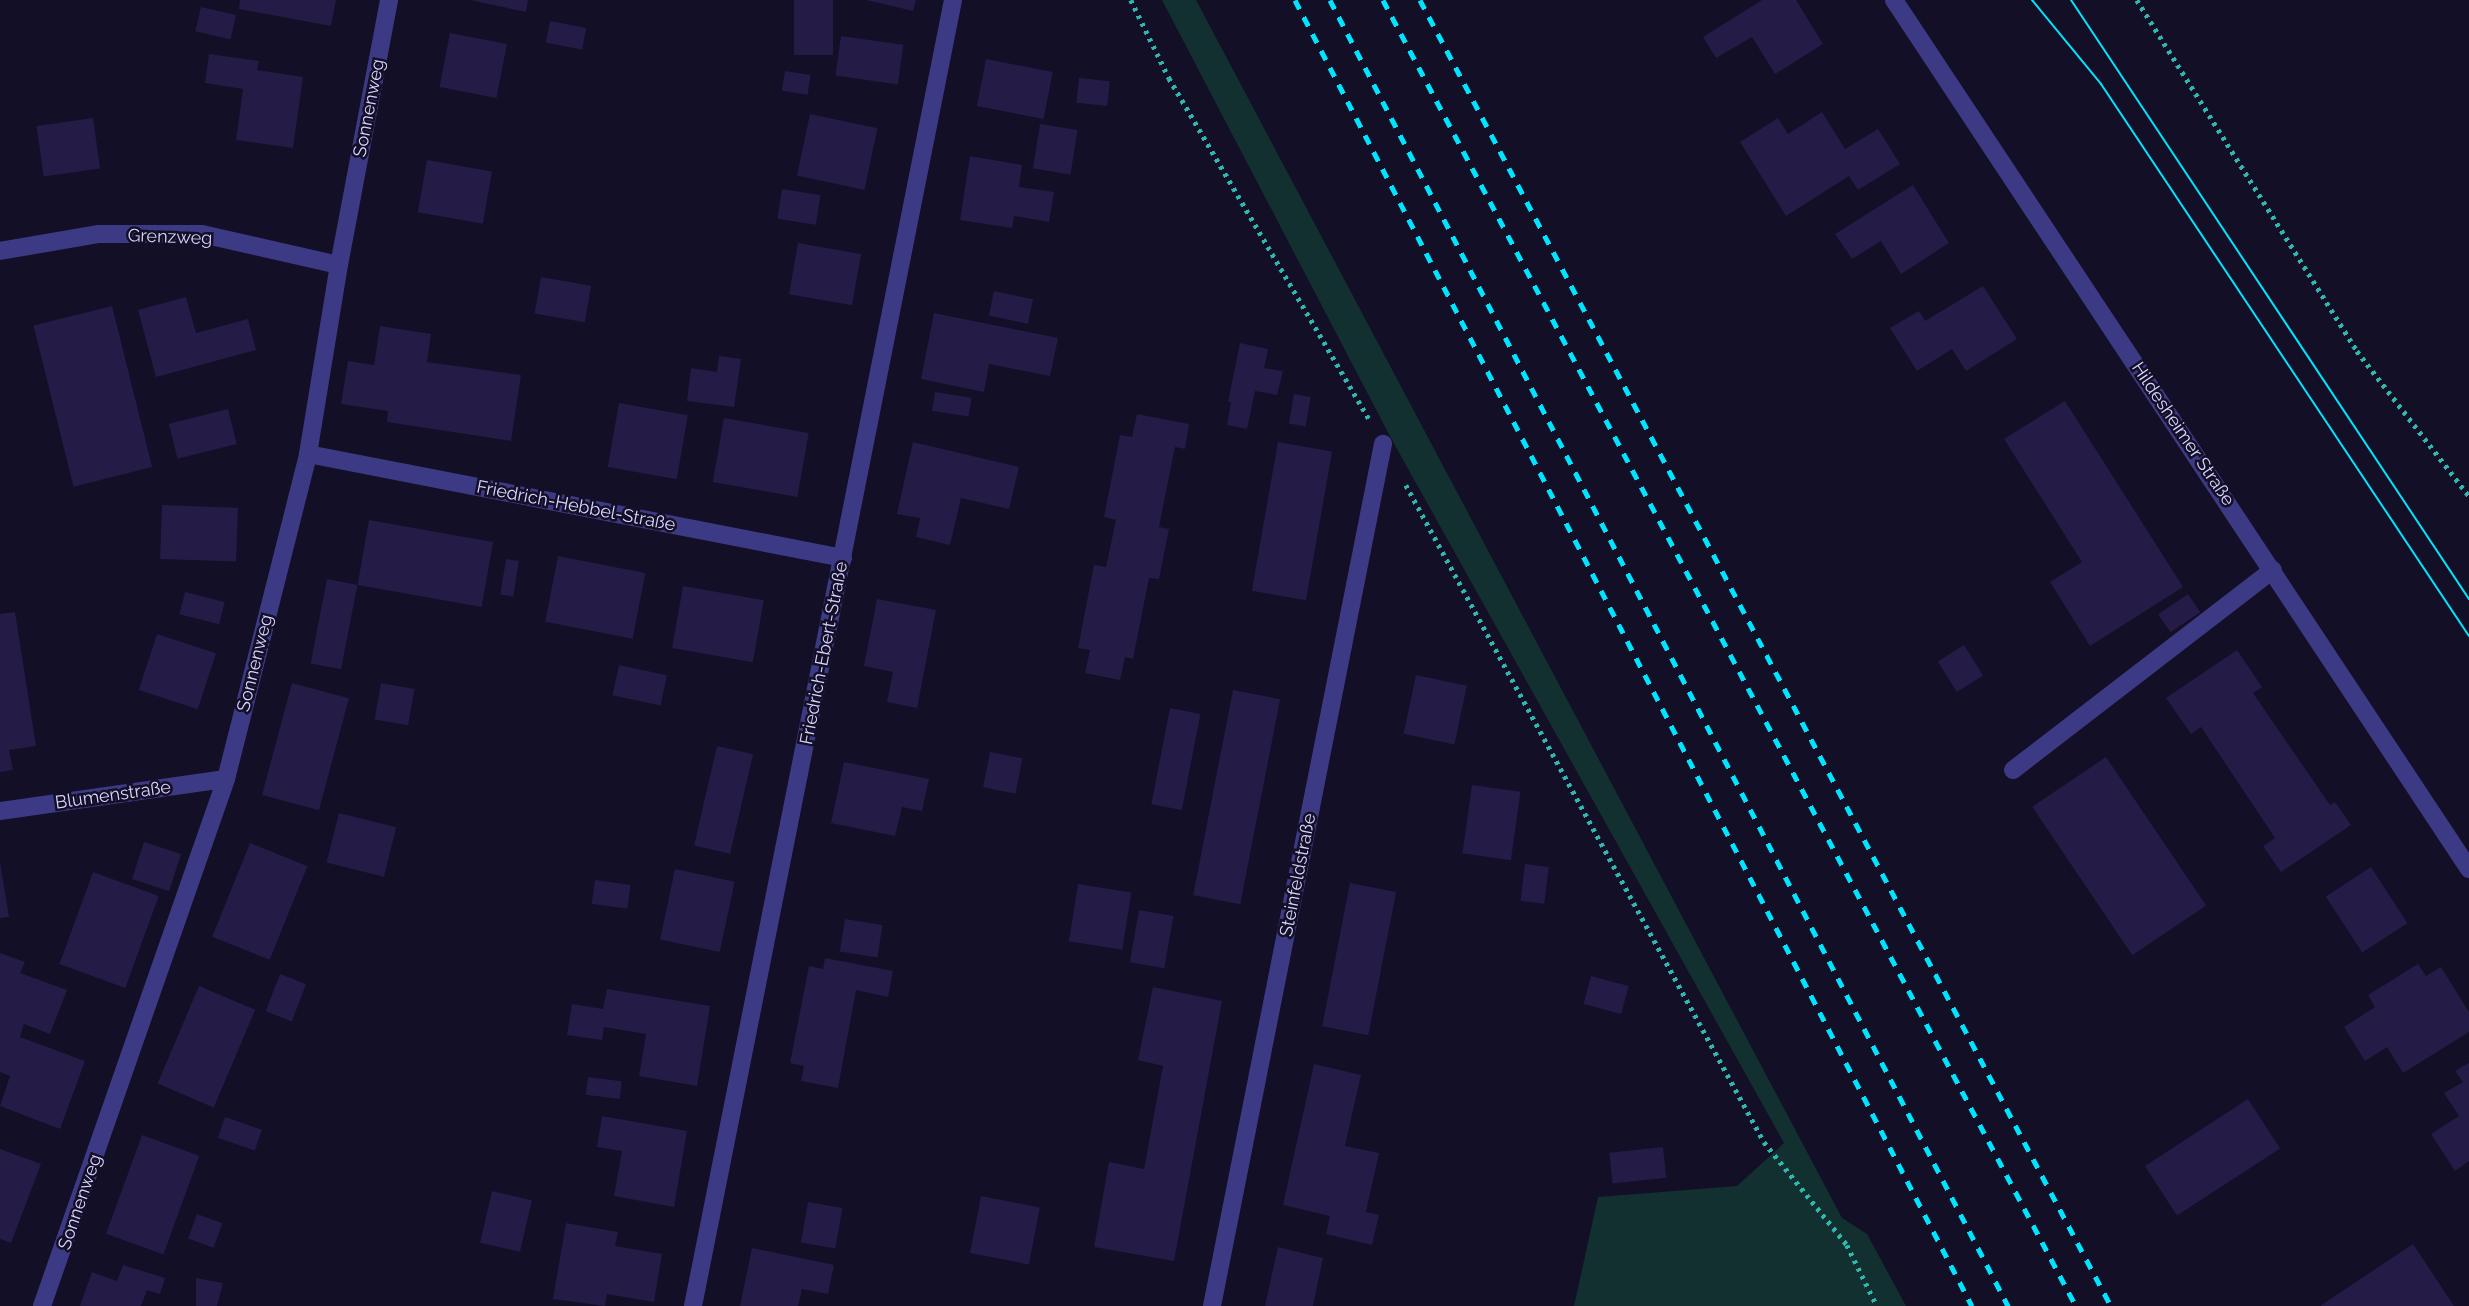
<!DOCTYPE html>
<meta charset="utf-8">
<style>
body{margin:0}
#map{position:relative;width:2469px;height:1306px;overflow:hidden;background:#130f26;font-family:Raleway,sans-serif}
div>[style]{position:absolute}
.green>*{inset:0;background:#12302f}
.building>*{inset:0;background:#241b47;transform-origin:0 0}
.path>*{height:4.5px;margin-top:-2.25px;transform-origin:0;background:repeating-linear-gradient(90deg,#2fb8b0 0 3.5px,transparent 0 8.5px)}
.minor>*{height:18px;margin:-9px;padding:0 9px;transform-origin:9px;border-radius:9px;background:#3d3a85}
.tram>*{height:2px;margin:-1px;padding:0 1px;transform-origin:1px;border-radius:1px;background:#00e5ff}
.rail>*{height:5px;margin-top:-2.5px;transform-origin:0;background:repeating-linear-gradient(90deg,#00e5ff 0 10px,transparent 0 19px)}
span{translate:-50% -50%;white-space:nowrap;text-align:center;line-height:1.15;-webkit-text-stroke:5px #130f26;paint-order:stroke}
.street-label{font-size:18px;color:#d9d4ff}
</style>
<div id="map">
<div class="green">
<div style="clip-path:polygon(1162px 0,1196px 0,1842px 1218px,1867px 1234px,1906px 1306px,1574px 1306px,1598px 1197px,1737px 1186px,1784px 1143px,1392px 440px)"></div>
</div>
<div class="building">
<div style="clip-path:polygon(240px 0,336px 0,331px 26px,239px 9px)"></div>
<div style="clip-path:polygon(470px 0,528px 0,526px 12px)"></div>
<div style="left:794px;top:0;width:39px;height:55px"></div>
<div style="clip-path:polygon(866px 0,916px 0,913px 11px)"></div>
<div style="clip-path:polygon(1762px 0,1796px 0,1823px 44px,1775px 74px,1752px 37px,1716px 58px,1703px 37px)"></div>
<div style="left:201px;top:7px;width:36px;height:25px;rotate:13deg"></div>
<div style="left:550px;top:21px;width:37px;height:22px;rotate:11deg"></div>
<div style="left:450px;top:33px;width:58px;height:55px;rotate:11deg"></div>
<div style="left:841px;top:36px;width:63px;height:40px;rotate:8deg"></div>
<div style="clip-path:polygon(209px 54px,259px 61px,257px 70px,303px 77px,293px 148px,236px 140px,243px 89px,205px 83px)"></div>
<div style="left:986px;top:59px;width:68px;height:48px;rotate:11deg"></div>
<div style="left:785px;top:71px;width:26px;height:20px;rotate:9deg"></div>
<div style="left:1079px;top:78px;width:31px;height:25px;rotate:6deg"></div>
<div style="clip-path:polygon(1822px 112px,1845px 149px,1878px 129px,1900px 164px,1858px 190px,1849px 176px,1786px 216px,1740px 142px,1778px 118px,1788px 134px)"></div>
<div style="left:810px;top:114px;width:69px;height:63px;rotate:12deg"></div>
<div style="left:93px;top:118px;width:51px;height:57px;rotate:82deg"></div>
<div style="left:1040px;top:124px;width:38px;height:45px;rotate:9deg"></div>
<div style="clip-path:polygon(970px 156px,1022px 165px,1019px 187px,1054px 192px,1049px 222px,1014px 216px,1012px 228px,960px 220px)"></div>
<div style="left:427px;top:160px;width:66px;height:53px;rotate:10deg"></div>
<div style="clip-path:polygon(1913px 185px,1949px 243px,1901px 274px,1881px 241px,1852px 259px,1835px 234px)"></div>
<div style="left:782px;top:189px;width:39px;height:30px;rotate:9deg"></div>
<div style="left:798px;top:243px;width:64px;height:52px;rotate:10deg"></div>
<div style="left:541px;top:277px;width:51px;height:37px;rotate:10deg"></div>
<div style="clip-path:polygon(1983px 286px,2017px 339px,1966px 371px,1952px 349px,1917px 371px,1890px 328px,1919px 311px,1925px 321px)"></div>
<div style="left:994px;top:291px;width:40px;height:25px;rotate:12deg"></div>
<div style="clip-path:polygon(186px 297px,196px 333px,248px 319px,256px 350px,156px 377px,138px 310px)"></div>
<div style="left:112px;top:306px;width:166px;height:81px;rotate:76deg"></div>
<div style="clip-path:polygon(934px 313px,1058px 338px,1050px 376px,989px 364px,984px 392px,921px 379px)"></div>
<div style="clip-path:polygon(380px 326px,431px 334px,427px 362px,521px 375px,511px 441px,387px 422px,388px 411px,341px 404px,348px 361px,374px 365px)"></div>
<div style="clip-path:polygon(1240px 343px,1268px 349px,1264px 368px,1283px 371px,1277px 395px,1255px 391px,1247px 429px,1227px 425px,1231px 402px,1228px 402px)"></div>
<div style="clip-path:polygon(719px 356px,741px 359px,734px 407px,687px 401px,691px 368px,717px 372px)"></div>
<div style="left:935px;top:392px;width:37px;height:19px;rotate:9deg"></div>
<div style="left:1294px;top:394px;width:17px;height:30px;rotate:10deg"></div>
<div style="clip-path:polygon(2065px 401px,2183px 587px,2090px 646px,2050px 582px,2082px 562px,2004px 439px)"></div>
<div style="left:619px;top:403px;width:70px;height:65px;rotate:10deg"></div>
<div style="left:228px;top:409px;width:36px;height:61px;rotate:76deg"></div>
<div style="clip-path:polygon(1137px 414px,1189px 424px,1185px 449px,1175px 447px,1159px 527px,1169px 529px,1159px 579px,1149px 578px,1133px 659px,1125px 657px,1120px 680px,1085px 673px,1090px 650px,1078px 648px,1094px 565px,1106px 567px,1116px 520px,1104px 517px,1120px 435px,1132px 437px)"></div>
<div style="left:724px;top:418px;width:86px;height:65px;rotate:10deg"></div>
<div style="clip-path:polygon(913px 442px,1019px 467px,1009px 509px,961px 498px,950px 545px,916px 537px,920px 518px,897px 514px)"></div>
<div style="left:1278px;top:442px;width:55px;height:151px;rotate:10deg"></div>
<div style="left:162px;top:505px;width:76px;height:54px;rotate:2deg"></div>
<div style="left:369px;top:520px;width:126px;height:66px;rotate:10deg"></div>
<div style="left:558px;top:556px;width:89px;height:67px;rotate:11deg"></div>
<div style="left:506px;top:559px;width:13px;height:36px;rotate:9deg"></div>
<div style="left:327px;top:579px;width:31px;height:86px;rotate:11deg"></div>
<div style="left:683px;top:586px;width:82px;height:63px;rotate:10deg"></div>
<div style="left:185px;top:592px;width:41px;height:23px;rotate:14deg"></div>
<div style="left:2188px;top:594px;width:22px;height:36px;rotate:56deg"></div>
<div style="clip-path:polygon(877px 599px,936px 610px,917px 708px,887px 702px,893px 672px,864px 666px)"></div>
<div style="clip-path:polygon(15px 612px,36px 746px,9px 750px,13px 770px,0 772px,0 614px)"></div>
<div style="left:157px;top:634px;width:62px;height:59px;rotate:18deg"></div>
<div style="left:1964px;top:645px;width:36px;height:31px;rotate:58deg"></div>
<div style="clip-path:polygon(2237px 650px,2262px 687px,2253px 693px,2330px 805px,2335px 802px,2351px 825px,2281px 872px,2263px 846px,2275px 838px,2201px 727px,2191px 734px,2166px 698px)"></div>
<div style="left:619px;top:665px;width:49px;height:31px;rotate:12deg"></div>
<div style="left:1416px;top:675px;width:52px;height:60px;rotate:12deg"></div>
<div style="left:292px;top:683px;width:59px;height:116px;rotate:15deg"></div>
<div style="left:381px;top:683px;width:34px;height:37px;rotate:10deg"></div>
<div style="left:1233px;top:690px;width:48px;height:209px;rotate:11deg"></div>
<div style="left:1170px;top:708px;width:31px;height:98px;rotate:11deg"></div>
<div style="left:717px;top:746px;width:37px;height:102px;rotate:13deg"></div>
<div style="left:990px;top:752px;width:33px;height:36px;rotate:11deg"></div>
<div style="left:2106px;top:757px;width:179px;height:89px;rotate:56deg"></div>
<div style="clip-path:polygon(844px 762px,929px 779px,922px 811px,902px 807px,895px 836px,831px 823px)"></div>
<div style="left:1472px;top:785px;width:49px;height:69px;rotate:8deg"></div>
<div style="left:339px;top:813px;width:59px;height:51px;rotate:14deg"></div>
<div style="left:144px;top:842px;width:39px;height:39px;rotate:18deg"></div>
<div style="left:250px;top:843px;width:62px;height:101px;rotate:22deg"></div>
<div style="clip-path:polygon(0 862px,9px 917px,0 918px)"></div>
<div style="left:1525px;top:864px;width:24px;height:37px;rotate:7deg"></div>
<div style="left:2371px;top:867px;width:67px;height:54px;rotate:57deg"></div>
<div style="left:675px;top:869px;width:61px;height:72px;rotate:12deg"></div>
<div style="left:93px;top:872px;width:70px;height:98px;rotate:20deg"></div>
<div style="left:595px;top:880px;width:36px;height:24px;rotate:8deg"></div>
<div style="left:1350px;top:883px;width:47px;height:146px;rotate:11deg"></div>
<div style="left:1078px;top:884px;width:54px;height:58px;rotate:9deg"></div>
<div style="left:1139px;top:910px;width:35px;height:53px;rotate:10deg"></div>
<div style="left:845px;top:919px;width:38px;height:33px;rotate:9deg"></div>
<div style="clip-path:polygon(0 953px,25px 962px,20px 973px,67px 990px,50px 1034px,24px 1024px,20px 1037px,85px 1061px,60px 1129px,0 1106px,10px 1076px,0 1072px)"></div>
<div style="clip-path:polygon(825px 958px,893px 971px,888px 997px,856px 990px,838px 1088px,801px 1081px,804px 1066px,790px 1063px,809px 966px,823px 969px)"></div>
<div style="clip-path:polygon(2418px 964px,2426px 976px,2441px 967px,2469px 1012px,2469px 1032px,2403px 1073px,2387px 1047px,2365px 1061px,2344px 1027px,2375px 1007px,2368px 995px)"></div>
<div style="left:280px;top:974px;width:28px;height:40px;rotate:21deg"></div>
<div style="left:1591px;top:976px;width:39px;height:29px;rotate:15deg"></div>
<div style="left:199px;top:986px;width:61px;height:106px;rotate:23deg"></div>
<div style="clip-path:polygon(1153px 987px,1222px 1001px,1174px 1261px,1094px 1247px,1109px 1162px,1144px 1169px,1163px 1066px,1138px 1060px)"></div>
<div style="clip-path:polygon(607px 989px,710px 1006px,697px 1086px,639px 1076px,646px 1034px,604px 1027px,602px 1040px,567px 1035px,572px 1004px,603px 1009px)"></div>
<div style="clip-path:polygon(2469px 1063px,2469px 1161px,2455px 1171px,2431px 1134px,2459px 1116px,2444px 1093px,2463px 1082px,2455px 1071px)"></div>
<div style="clip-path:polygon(1314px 1064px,1361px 1075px,1345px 1146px,1379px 1153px,1366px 1212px,1379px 1215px,1372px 1245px,1326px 1234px,1330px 1216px,1283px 1205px)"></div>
<div style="left:588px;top:1077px;width:34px;height:18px;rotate:7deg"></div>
<div style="left:2248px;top:1099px;width:59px;height:123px;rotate:57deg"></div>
<div style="clip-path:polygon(602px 1116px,687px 1131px,674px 1207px,614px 1196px,622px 1151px,597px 1147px)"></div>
<div style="left:225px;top:1117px;width:39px;height:22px;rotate:19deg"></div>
<div style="left:142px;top:1135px;width:61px;height:105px;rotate:20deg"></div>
<div style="left:1663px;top:1147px;width:31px;height:54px;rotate:84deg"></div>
<div style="clip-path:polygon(0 1149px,41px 1164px,11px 1243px,0 1239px)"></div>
<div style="left:492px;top:1191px;width:41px;height:53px;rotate:13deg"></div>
<div style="left:981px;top:1196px;width:60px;height:58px;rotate:11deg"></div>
<div style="left:808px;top:1202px;width:35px;height:41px;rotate:10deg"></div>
<div style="left:197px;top:1214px;width:27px;height:26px;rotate:20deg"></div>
<div style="clip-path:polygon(566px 1223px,618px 1232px,615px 1246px,662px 1254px,654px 1302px,607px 1294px,605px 1306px,553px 1299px)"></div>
<div style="clip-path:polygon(2413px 1244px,2454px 1306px,2320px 1306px)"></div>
<div style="clip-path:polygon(1278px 1247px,1323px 1258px,1313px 1306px,1265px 1306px)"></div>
<div style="clip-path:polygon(752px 1248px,834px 1265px,828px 1294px,802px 1289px,798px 1306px,740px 1306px)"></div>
<div style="clip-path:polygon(123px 1265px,165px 1278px,160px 1294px,147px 1290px,141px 1306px,80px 1306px,92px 1272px,117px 1281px)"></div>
<div style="clip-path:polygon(196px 1278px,223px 1283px,217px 1306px,196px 1306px)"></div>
</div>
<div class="path">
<div style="left:1131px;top:0;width:87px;rotate:64deg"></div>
<div style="left:1169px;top:78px;width:395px;rotate:59.6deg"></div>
<div style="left:2137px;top:0;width:414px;rotate:57.9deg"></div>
<div style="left:2357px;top:351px;width:183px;rotate:52.3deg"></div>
<div style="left:1406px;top:485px;width:748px;rotate:61.41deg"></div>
<div style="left:1764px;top:1142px;width:132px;rotate:51.1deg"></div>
<div style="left:1847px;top:1245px;width:68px;rotate:63.8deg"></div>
</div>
<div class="minor">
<div style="left:1894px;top:0;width:1042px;rotate:56.51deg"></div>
<div style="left:0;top:251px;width:99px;rotate:-9.8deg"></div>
<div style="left:98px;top:234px;width:104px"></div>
<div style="left:202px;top:234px;width:140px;rotate:12.8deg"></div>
<div style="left:308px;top:454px;width:545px;rotate:11deg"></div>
<div style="left:2013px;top:770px;width:328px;rotate:-37.6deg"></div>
<div style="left:0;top:811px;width:228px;rotate:-8.1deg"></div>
<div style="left:42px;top:1306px;width:558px;rotate:-70.75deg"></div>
<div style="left:226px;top:779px;width:335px;rotate:-75.8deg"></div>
<div style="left:308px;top:454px;width:192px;rotate:-80.7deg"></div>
<div style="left:339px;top:265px;width:270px;rotate:-79.3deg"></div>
<div style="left:693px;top:1306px;width:1332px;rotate:-78.74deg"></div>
<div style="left:1212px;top:1306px;width:879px;rotate:-78.78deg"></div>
</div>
<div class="tram">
<div style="left:2032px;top:0;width:109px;rotate:50.6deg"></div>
<div style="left:2101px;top:84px;width:663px;rotate:56.31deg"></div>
<div style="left:2071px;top:0;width:719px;rotate:56.4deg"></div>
</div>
<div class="rail">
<div style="left:1295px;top:0;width:1471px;rotate:62.6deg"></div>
<div style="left:1330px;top:0;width:1472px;rotate:62.56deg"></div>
<div style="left:1383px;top:0;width:1478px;rotate:62.05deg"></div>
<div style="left:1420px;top:0;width:1478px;rotate:62.12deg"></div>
</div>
<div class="street-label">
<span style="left:369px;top:108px;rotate:-79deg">Sonnenweg</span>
<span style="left:170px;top:237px;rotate:2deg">Grenzweg</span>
<span style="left:2183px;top:434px;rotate:56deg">Hildesheimer Straße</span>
<span style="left:576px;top:506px;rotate:11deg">Friedrich-Hebbel-Straße</span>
<span style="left:824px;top:653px;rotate:-79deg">Friedrich-Ebert-Straße</span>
<span style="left:255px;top:663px;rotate:-76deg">Sonnenweg</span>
<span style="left:113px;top:795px;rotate:-8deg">Blumenstraße</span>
<span style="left:1298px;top:875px;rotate:-79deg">Steinfeldstraße</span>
<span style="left:80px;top:1202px;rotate:-71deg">Sonnenweg</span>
</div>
</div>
